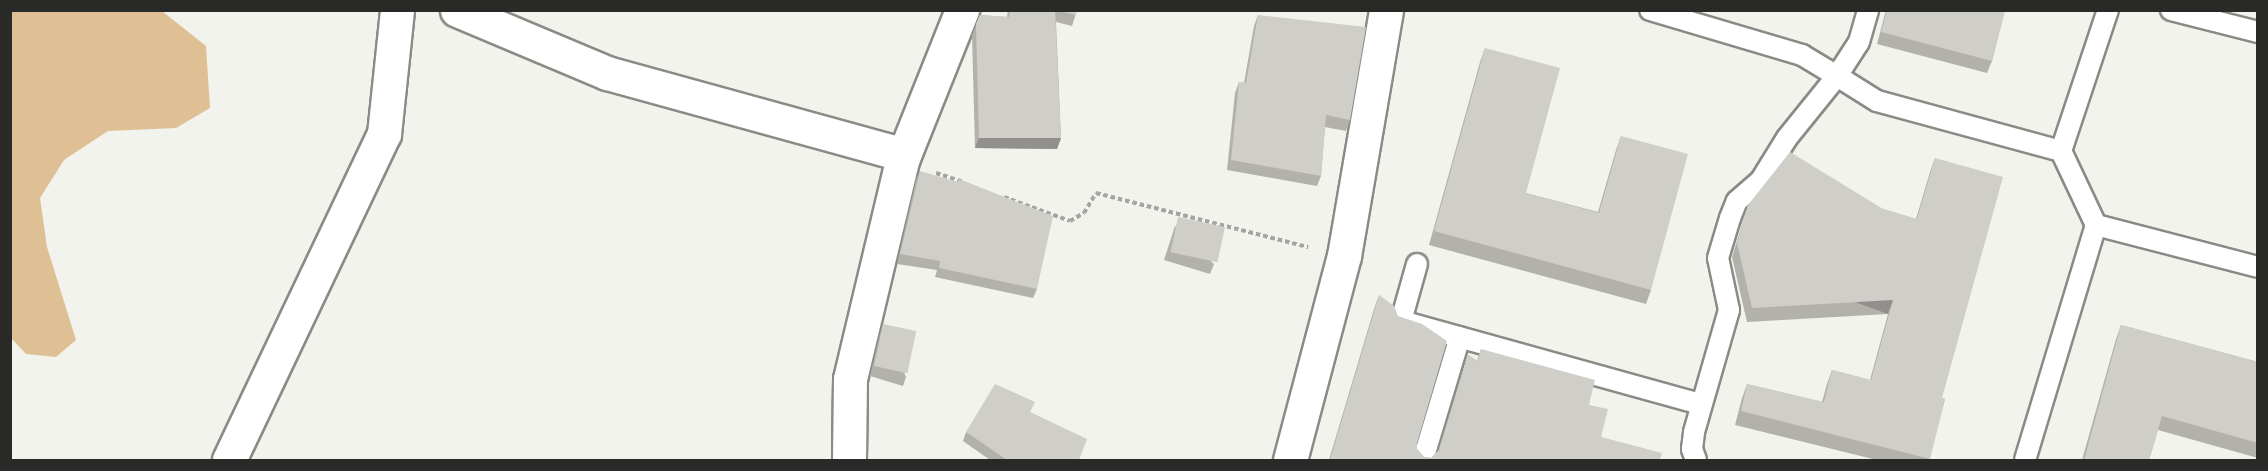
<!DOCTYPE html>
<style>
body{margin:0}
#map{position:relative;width:2268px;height:471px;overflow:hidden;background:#f2f3ed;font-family:Figtree,sans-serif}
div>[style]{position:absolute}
.green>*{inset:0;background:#dfc094}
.path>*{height:4px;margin-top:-2px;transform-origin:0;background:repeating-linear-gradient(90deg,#a4a4a0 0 4.5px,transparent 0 7.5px)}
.roads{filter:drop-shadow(2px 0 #898b85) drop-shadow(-2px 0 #898b85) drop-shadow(0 2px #898b85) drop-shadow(0 -2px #898b85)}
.lane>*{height:20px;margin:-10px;padding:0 10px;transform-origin:10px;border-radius:10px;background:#fff}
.street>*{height:33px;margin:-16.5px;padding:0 16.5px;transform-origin:16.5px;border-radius:16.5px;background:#fff}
.wall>*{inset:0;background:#b2b1ac}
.shaded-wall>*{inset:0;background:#91908c;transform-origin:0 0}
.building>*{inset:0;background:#cfcec8;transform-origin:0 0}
span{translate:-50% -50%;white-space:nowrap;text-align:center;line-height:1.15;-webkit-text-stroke:6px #fff;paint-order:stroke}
.frame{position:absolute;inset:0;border:12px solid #292927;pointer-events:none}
</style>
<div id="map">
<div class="green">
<div style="clip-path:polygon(10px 11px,162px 11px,206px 46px,210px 108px,176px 128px,108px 131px,64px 160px,40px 198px,47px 247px,76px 340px,56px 357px,26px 354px,11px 338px)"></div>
</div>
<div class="path">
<div style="left:936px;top:173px;width:28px;rotate:18deg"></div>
<div style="left:1004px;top:197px;width:70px;rotate:20deg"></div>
<div style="left:1070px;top:221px;width:16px;rotate:-30deg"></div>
<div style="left:1084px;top:213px;width:23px;rotate:-59deg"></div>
<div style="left:1096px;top:193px;width:219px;rotate:14.3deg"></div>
</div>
<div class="roads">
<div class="lane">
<div style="left:1650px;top:10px;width:159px;rotate:16.5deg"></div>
<div style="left:1802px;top:55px;width:41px;rotate:31deg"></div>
<div style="left:1837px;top:76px;width:40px;rotate:-57.1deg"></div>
<div style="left:1859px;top:42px;width:33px;rotate:-74deg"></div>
<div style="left:2171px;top:10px;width:90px;rotate:14.2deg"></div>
<div style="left:2096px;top:225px;width:167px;rotate:14.5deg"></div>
<div style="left:1417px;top:264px;width:59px;rotate:105.7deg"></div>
<div style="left:1401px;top:321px;width:311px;rotate:15.5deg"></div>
<div style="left:1423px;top:460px;width:128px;rotate:-73.3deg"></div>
<div style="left:1696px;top:460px;width:12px;rotate:-110deg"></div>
<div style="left:1692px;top:449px;width:17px;rotate:-83deg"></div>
<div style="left:1694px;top:432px;width:127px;rotate:-74deg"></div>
<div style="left:1729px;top:310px;width:53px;rotate:-101.9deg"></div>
<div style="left:1718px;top:258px;width:42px;rotate:-73.3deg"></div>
<div style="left:1730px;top:218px;width:18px;rotate:-68deg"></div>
<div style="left:1737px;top:201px;width:32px;rotate:-41deg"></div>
<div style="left:1761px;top:180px;width:49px;rotate:-58.2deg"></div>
<div style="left:1787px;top:138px;width:80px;rotate:-51.1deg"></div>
<div style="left:1837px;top:76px;width:47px;rotate:32deg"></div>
<div style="left:1877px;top:101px;width:191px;rotate:15.2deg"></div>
<div style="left:2025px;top:460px;width:245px;rotate:-73.2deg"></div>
<div style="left:2096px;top:225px;width:82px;rotate:-115.3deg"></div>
<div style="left:2061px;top:151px;width:149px;rotate:-71.6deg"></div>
</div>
<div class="street">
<div style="left:457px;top:10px;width:163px;rotate:22.8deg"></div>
<div style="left:607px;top:73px;width:308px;rotate:15.4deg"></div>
<div style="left:229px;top:460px;width:361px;rotate:-64.6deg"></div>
<div style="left:384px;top:134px;width:125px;rotate:-84deg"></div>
<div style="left:849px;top:460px;width:81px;rotate:-89.3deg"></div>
<div style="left:850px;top:379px;width:225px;rotate:-76.6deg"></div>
<div style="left:902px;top:160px;width:162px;rotate:-68.2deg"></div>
<div style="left:1290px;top:460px;width:211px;rotate:-75.2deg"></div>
<div style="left:1344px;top:256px;width:250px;rotate:-80.3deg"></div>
</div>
</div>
<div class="wall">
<div style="clip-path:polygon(1008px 10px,1077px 10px,1072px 26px,1056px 22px,1061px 138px,1057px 149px,975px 148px,972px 35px,980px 15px,1007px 17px)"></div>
<div style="clip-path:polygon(1886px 10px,2005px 10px,1992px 61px,1987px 73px,1877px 44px)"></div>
<div style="clip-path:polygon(1258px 15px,1350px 120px,1346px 131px,1325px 127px,1321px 176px,1317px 186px,1227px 170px,1235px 93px,1239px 82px,1244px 83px,1254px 26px)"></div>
<div style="clip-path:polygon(1485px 48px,1526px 193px,1598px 212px,1616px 150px,1621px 136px,1651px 290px,1646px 304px,1429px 245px,1480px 62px)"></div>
<div style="clip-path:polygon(1935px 158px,1942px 398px,1945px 399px,1929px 460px,1877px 460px,1735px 425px,1742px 398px,1747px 384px,1822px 402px,1827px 384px,1832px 370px,1870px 380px,1888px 314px,1747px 322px,1732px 257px,1748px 205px,1883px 209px,1916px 219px,1930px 172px)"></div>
<div style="clip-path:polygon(920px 171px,1037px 289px,1033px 298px,935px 277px,937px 270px,897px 264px,916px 180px)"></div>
<div style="clip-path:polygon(1175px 226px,1214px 264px,1210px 274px,1164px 260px)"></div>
<div style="clip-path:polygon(1379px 295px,1417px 443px,1417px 449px,1424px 457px,1431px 458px,1438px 451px,1468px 355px,1477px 361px,1481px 349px,1589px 405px,1601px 437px,1660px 460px,1329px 460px,1374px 309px)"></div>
<div style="clip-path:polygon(883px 324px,906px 377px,903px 386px,870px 376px,880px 334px)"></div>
<div style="clip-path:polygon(2121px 325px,2258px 362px,2258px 458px,2158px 430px,2149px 460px,2082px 460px,2116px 339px)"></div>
<div style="clip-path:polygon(1031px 413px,1079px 460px,990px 460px,963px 441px,966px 432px)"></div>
</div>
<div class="shaded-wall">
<div style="clip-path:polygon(979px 138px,1061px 138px,1057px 149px,975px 148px)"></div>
<div style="left:1893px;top:300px;width:15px;height:141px;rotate:110deg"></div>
</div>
<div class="building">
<div style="clip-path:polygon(1010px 10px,1055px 10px,1061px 138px,979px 138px,976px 24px,980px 15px,1009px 17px)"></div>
<div style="clip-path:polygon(1056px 10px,1077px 10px,1076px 15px)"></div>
<div style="clip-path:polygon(1887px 10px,2005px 10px,1992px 61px,1881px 32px)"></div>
<div style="clip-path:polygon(1258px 15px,1366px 27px,1350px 120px,1326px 115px,1321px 176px,1231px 160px,1239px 82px,1246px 83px)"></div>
<div style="clip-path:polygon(1485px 48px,1560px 68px,1526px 193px,1599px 213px,1621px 136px,1688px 154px,1651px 290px,1434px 231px)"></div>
<div style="clip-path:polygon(1790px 152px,1883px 209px,1917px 219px,1935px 158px,2003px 177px,1942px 398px,1945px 399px,1930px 459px,1741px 411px,1747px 384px,1824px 402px,1832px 370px,1871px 380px,1893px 300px,1752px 308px,1737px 243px,1748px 205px)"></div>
<div style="clip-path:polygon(920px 171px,958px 182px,959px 179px,1053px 216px,1037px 289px,939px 268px,940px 261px,900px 254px)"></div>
<div style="left:1178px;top:217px;width:48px;height:36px;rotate:12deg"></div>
<div style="clip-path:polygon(1379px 295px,1394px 306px,1398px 316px,1422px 324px,1447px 341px,1417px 443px,1417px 449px,1424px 457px,1431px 458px,1439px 450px,1468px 355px,1478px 361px,1481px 349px,1595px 380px,1589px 405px,1608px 409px,1601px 437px,1662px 453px,1660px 460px,1330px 460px)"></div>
<div style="left:883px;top:324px;width:34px;height:43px;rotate:12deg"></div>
<div style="clip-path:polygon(2121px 325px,2258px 362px,2258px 443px,2162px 416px,2149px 460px,2084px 460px)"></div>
<div style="clip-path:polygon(995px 384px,1035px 402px,1030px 412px,1087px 439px,1079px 460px,1007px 460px,966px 432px)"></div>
</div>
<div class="frame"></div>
</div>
